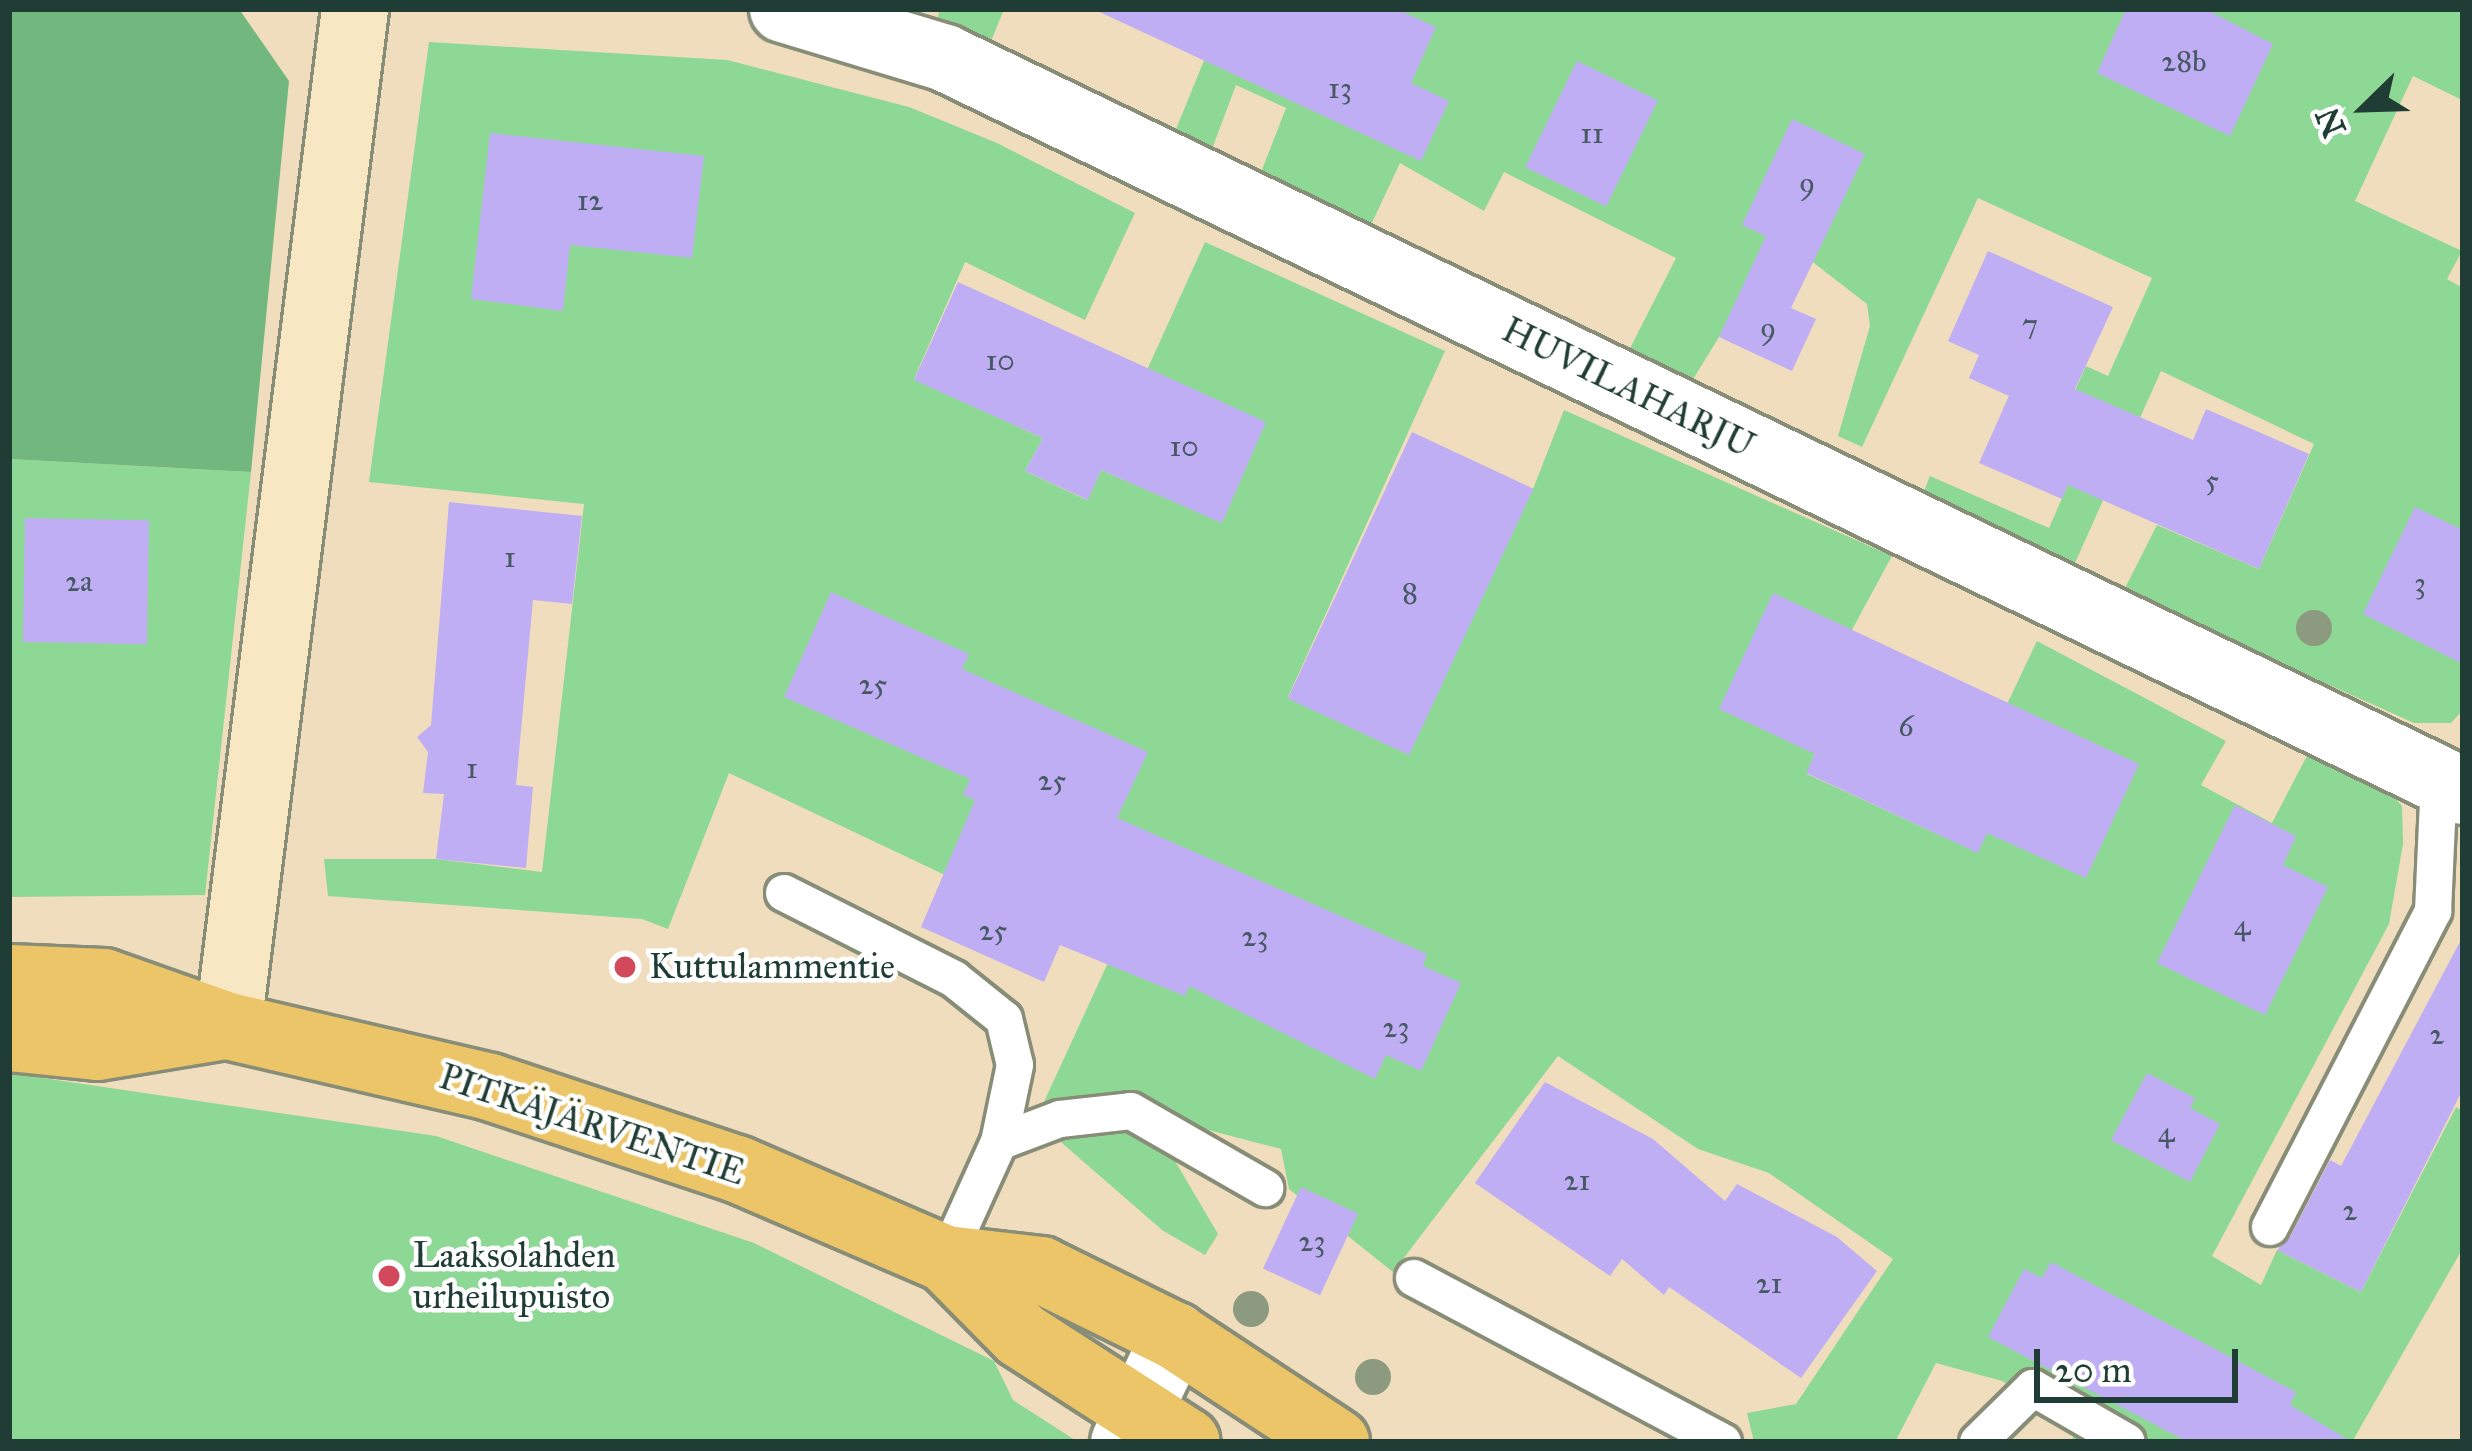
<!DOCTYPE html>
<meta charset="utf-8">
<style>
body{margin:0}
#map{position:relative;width:2472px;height:1451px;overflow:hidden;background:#f0ddbd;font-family:"IM FELL Great Primer",serif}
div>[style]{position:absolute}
.green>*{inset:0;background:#8dd895}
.forest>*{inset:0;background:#72b87e}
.building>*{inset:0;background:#c0aef4;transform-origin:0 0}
.roads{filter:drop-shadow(3px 0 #888d78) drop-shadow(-3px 0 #888d78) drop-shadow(0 3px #888d78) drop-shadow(0 -3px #888d78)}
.lane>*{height:36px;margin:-18px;padding:0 18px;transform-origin:18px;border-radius:18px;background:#fff}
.street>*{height:66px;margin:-33px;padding:0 33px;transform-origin:33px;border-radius:33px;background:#fff}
.secondary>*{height:66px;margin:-33px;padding:0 33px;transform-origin:33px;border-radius:33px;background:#f7e8c3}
.primary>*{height:66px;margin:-33px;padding:0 33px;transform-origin:33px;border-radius:33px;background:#ecc569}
.trees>*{width:36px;height:36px;margin:-18px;border-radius:50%;background:#8c9a7f}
.dots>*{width:33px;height:33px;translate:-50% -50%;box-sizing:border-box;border:6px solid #fff;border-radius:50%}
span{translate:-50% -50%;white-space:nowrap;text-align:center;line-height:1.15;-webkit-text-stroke:9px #fff;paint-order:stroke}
.number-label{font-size:30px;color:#475964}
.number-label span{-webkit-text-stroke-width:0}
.street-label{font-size:36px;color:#1f3d34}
.poi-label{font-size:36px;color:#1f3d34}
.left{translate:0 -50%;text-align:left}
.frame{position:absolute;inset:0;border:12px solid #1f3d34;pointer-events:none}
.north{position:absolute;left:2304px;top:48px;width:120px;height:120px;-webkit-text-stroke:9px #fff;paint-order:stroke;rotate:247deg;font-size:33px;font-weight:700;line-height:48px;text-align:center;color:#1f3d34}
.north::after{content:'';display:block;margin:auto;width:42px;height:54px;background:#1f3d34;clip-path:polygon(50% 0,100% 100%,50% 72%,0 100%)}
.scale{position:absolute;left:2034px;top:1349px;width:204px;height:54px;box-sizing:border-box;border:6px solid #1f3d34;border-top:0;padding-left:15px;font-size:36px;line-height:42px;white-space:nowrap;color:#1f3d34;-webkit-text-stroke:9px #fff;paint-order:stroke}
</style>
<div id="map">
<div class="green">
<div style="clip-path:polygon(939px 9px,1004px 9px,992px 39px,938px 18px)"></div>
<div style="clip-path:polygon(1225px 9px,2463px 9px,2462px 100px,2413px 76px,2355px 201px,2462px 251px,2447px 279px,2463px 288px,2463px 710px,2451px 723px,2414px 723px,2123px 592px,2157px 525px,2259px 569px,2314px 444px,2161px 371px,2075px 563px,1924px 491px,1930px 476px,2049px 528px,2094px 425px,2003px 409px,2009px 396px,2072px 397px,2086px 366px,2108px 376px,2152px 278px,1978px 198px,1862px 447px,1838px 436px,1870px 326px,1867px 304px,1801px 253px,1719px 337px,1687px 389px,1625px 358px,1676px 258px,1504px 172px,1484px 211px,1400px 163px,1369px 229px,1258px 180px,1286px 108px,1236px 85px,1212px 149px,1174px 134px)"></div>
<div style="clip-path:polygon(429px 42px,727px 60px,909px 107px,997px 143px,1135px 213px,1085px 320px,965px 262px,914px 379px,1043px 438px,1025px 471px,1087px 500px,1101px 470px,1222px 522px,1265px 422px,1147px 370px,1205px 242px,1445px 351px,1288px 697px,1408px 754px,1533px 489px,1564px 410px,1892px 556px,1791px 742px,1815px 753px,1807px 774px,1944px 837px,2037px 641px,2226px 741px,2201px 785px,2272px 823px,2313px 744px,2375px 776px,2402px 806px,2403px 844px,2389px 924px,2212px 1256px,2261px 1285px,2277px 1250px,2361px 1292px,2456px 1107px,2463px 1111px,2463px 1248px,2352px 1442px,2071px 1442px,2078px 1426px,2002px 1381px,1936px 1363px,1895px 1442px,1754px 1442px,1747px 1413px,1796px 1404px,1893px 1259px,1769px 1173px,1698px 1149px,1558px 1056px,1393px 1272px,1289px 1189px,1281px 1149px,1174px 1121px,1165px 1144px,1218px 1234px,1205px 1255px,1162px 1230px,1062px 1143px,1043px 1104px,1112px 954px,729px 773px,668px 929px,642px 919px,328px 896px,324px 859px,436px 859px,542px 872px,584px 504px,369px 482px)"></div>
<div style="clip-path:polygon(9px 459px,251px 472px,205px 895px,9px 897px)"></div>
<div style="clip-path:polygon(9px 1073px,436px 1136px,754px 1243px,994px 1361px,1013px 1400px,1078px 1442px,9px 1442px)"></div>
</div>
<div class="forest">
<div style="clip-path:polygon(9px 9px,239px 9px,289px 81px,251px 472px,9px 459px)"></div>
</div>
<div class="building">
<div style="clip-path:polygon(1093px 9px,1396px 9px,1436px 27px,1411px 83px,1449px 101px,1421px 161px)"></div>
<div style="clip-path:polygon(2126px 9px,2205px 9px,2273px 44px,2230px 136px,2097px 73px)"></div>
<div style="left:1577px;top:61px;width:90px;height:118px;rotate:26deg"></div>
<div style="clip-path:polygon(1792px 119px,1865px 154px,1791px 308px,1816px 319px,1792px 371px,1719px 337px,1766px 236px,1742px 225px)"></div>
<div style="clip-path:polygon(490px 133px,704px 156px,692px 258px,570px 245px,563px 311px,471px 299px)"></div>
<div style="clip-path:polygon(1988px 251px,2113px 307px,2075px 389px,2193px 440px,2206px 409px,2309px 454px,2259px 569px,2068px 485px,2062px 499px,1979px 463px,2009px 396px,1969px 378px,1979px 355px,1948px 341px)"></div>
<div style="clip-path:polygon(958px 282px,1266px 422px,1222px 523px,1101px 470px,1088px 500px,1025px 471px,1043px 438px,914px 380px)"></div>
<div style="left:1412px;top:432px;width:134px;height:294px;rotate:25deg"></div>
<div style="clip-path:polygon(449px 502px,582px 516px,572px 604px,533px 600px,516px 785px,533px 787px,526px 868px,436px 859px,444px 794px,423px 793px,428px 752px,417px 737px,431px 725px)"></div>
<div style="clip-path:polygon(2415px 507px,2463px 530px,2463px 664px,2363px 614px)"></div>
<div style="left:25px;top:518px;width:124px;height:124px;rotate:1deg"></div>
<div style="clip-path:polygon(831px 592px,969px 654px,962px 669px,1148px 752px,1117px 818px,1427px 954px,1423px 966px,1461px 983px,1421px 1071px,1386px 1055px,1375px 1079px,1189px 986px,1185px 996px,1060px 945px,1044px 982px,921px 927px,975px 800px,963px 795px,970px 779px,784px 697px)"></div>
<div style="clip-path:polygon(1773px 593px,2139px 764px,2086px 878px,1987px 833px,1978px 853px,1806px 773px,1815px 754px,1719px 709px)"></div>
<div style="clip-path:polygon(2235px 805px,2296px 836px,2283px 865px,2328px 887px,2265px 1015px,2157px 963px)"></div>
<div style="clip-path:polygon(2463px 936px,2463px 1089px,2361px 1292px,2277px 1250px,2290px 1237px,2330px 1160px,2341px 1166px)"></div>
<div style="clip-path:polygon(2147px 1073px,2195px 1098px,2190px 1108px,2220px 1124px,2190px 1182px,2111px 1140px)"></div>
<div style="clip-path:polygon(1545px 1082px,1653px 1139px,1725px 1201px,1737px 1184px,1837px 1237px,1877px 1271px,1801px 1378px,1669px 1287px,1664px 1295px,1622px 1259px,1610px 1276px,1475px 1183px)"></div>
<div style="left:1301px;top:1187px;width:63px;height:90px;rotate:25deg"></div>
<div style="clip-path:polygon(2051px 1262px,2296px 1392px,2290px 1405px,2352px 1442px,2188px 1442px,1988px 1337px,2024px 1269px,2042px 1278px)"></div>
</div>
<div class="roads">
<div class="lane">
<div style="left:784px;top:893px;width:191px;rotate:26.8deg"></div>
<div style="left:954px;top:979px;width:64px;rotate:38.7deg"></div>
<div style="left:1004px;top:1019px;width:47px;rotate:76.6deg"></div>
<div style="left:1015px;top:1065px;width:79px;rotate:101.7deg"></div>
<div style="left:999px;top:1142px;width:128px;rotate:114.4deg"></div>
<div style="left:999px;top:1142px;width:65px;rotate:-20.7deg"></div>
<div style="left:1060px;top:1119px;width:71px;rotate:-6.4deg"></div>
<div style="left:1131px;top:1111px;width:155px;rotate:29.9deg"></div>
<div style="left:2270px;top:1227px;width:356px;rotate:-62.7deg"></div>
<div style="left:2433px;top:911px;width:131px;rotate:-87.4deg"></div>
<div style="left:1414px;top:1278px;width:350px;rotate:28deg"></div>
<div style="left:1978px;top:1442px;width:77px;rotate:-44.5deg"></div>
<div style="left:2033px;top:1388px;width:108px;rotate:29.9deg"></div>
</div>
<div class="street">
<div style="left:783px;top:9px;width:169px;rotate:16.8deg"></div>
<div style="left:945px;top:58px;width:1686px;rotate:25.77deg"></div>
<div style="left:1124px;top:1442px;width:118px;rotate:-64.3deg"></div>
</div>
<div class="secondary">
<div style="left:228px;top:1026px;width:1025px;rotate:-82.88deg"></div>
</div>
<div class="primary">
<div style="left:9px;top:978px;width:95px;rotate:2.4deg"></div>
<div style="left:104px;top:982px;width:132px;rotate:19.5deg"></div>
<div style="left:228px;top:1026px;width:269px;rotate:13.1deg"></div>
<div style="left:490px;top:1087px;width:260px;rotate:18.4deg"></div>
<div style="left:737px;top:1169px;width:228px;rotate:23.3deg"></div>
<div style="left:946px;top:1259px;width:96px;rotate:6.6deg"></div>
<div style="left:1041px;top:1270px;width:149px;rotate:26.2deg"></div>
<div style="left:1175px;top:1336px;width:193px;rotate:33.4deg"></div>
<div style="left:9px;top:1038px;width:89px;rotate:5.8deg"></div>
<div style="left:98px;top:1047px;width:123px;rotate:-9.4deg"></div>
<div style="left:946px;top:1259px;width:107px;rotate:45.4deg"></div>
<div style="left:1021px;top:1335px;width:197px;rotate:32.8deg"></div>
</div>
</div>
<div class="trees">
<div style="left:2314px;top:628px"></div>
<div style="left:1251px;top:1309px"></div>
<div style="left:1373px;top:1377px"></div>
</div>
<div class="dots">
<div style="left:625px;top:967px;background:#d1495b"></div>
<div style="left:389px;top:1276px;background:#d1495b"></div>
</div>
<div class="number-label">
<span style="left:2184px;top:61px">28b</span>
<span style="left:1340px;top:88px">13</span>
<span style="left:1592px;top:133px">11</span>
<span style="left:1807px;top:183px">9</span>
<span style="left:590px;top:200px">12</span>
<span style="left:2030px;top:324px">7</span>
<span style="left:1768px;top:328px">9</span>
<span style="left:1000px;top:360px">10</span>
<span style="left:1184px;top:446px">10</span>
<span style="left:2212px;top:480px">5</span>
<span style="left:510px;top:557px">1</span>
<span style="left:79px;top:581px">2a</span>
<span style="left:2420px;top:583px">3</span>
<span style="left:1410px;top:593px">8</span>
<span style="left:873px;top:684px">25</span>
<span style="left:1906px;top:726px">6</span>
<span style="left:472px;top:768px">1</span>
<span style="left:1052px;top:780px">25</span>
<span style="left:2242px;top:925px">4</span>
<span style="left:993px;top:930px">25</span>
<span style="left:1255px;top:936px">23</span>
<span style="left:1396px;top:1027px">23</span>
<span style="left:2437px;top:1034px">2</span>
<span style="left:2166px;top:1132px">4</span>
<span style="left:1577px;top:1180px">21</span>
<span style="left:2350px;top:1210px">2</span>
<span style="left:1312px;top:1241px">23</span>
<span style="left:1769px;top:1283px">21</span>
</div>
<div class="street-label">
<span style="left:1628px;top:388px;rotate:26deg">HUVILAHARJU</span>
<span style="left:592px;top:1125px;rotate:18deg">PITKÄJÄRVENTIE</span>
</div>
<div class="poi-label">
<span class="left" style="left:649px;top:967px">Kuttulammentie</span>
<span class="left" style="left:413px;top:1276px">Laaksolahden<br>urheilupuisto</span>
</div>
<div class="frame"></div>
<div class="north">N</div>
<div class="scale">20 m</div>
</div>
